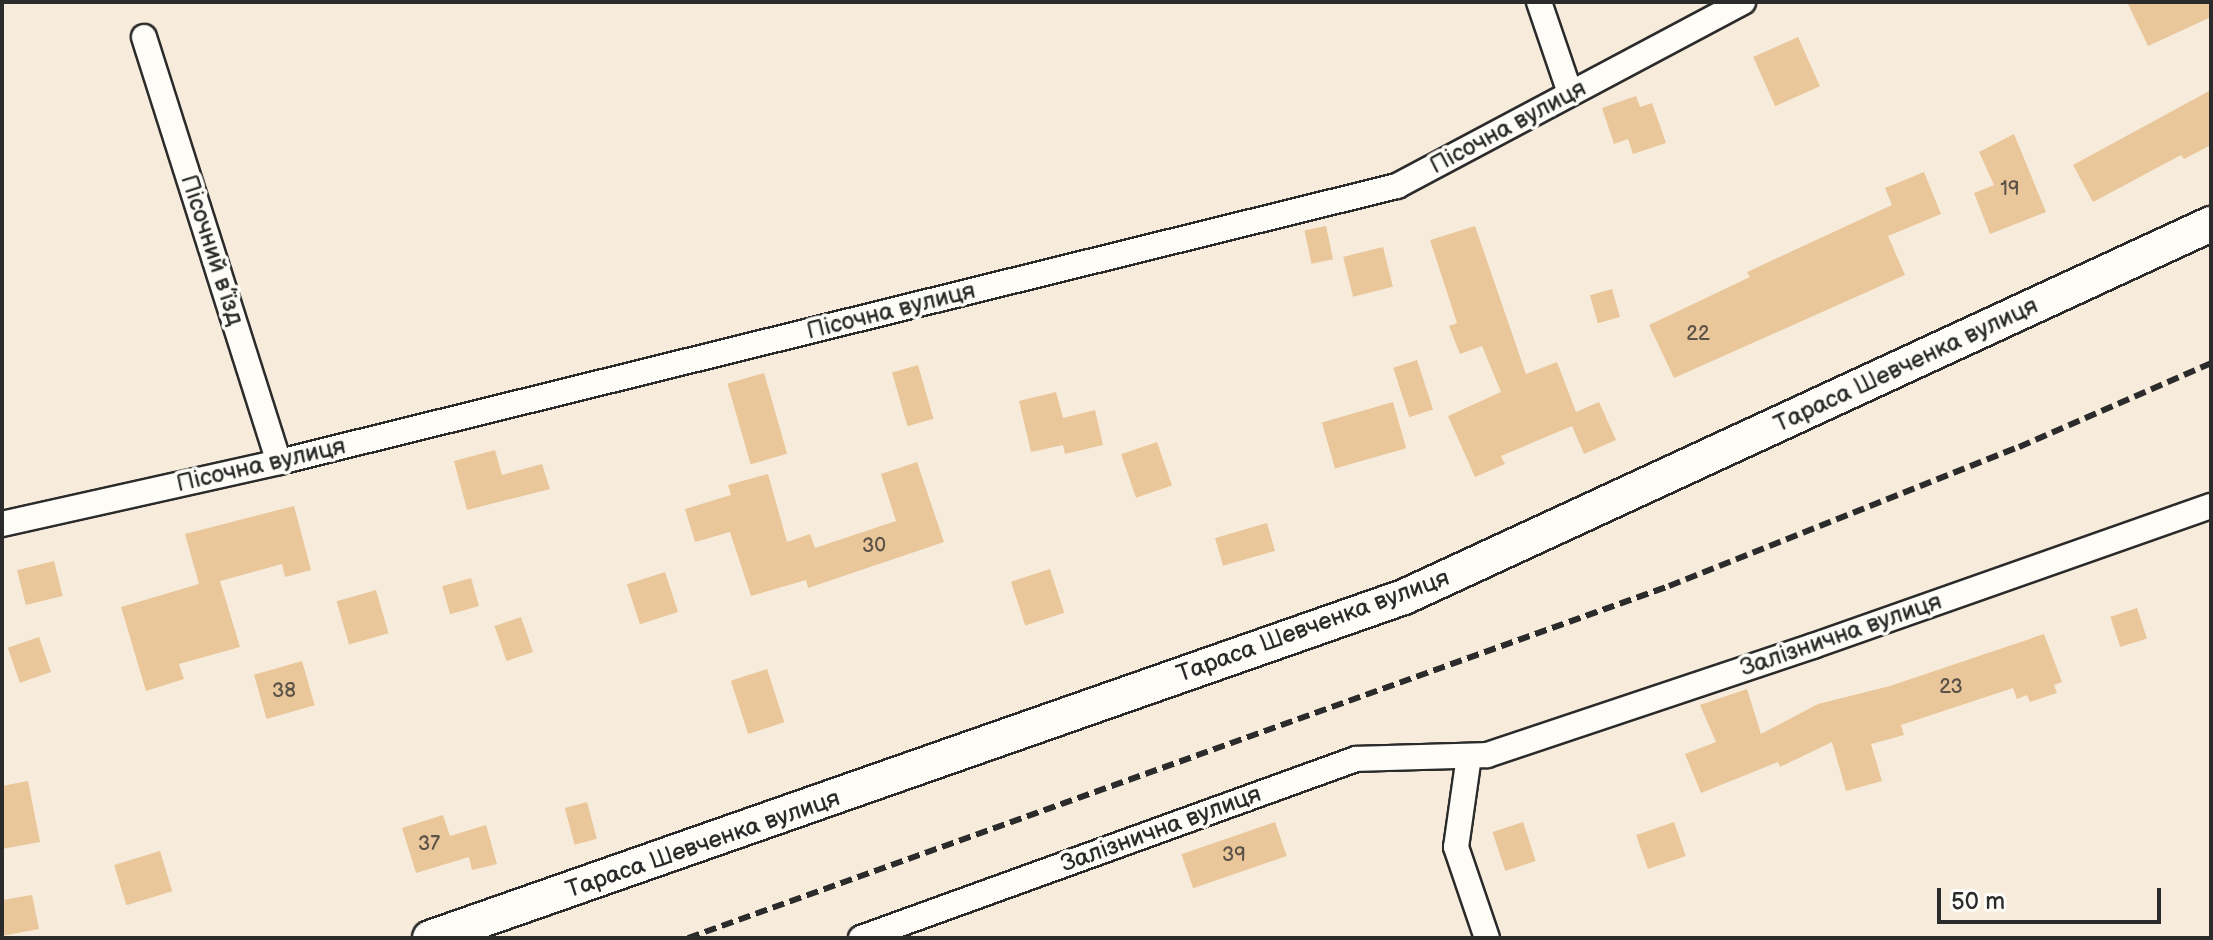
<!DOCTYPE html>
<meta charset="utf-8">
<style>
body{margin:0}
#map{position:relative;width:2213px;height:940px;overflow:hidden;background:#f7ecdb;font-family:"Balsamiq Sans",sans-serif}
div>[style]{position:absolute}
.building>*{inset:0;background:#eac69b;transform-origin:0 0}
.roads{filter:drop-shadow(2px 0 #2b2b2b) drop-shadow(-2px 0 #2b2b2b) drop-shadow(0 2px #2b2b2b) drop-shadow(0 -2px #2b2b2b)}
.street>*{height:24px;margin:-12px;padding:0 12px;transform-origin:12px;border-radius:12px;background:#fdfcf7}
.secondary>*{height:34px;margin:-17px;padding:0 17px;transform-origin:17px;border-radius:17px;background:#fdfcf7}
.rail>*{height:6px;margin-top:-3px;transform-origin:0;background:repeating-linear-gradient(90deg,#2b2b2b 0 12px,transparent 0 18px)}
span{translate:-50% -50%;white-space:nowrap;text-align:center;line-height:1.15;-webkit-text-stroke:7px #fdfcf7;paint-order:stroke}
.number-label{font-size:20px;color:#5b5247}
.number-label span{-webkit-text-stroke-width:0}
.street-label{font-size:24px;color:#2b2b2b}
.frame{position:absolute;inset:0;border:4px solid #2b2b2b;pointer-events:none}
.scale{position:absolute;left:1937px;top:888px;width:224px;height:36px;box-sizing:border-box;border:4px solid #2b2b2b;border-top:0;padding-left:10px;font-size:24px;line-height:28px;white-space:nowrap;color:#2b2b2b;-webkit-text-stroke:6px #fdfcf7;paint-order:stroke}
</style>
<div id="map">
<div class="building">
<div style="clip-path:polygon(2127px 2px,2211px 2px,2211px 17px,2148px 46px)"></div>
<div style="left:1798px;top:37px;width:54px;height:49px;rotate:66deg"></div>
<div style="clip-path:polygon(2211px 90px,2211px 145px,2184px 159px,2181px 155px,2093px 202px,2073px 165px)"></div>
<div style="clip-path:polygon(1636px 96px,1640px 107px,1652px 103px,1666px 143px,1633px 154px,1628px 139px,1614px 144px,1602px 108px)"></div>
<div style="clip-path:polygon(2014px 134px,2046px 212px,1990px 234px,1974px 193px,1994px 185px,1979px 152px)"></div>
<div style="clip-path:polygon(1924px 172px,1941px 214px,1888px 236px,1905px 275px,1674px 378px,1649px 325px,1750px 277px,1747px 272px,1892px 205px,1885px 188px)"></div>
<div style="left:1326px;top:226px;width:34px;height:22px;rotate:78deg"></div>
<div style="clip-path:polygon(1475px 226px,1526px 374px,1557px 362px,1576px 412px,1599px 402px,1616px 440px,1584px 454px,1572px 426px,1501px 456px,1505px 464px,1475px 477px,1448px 416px,1501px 392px,1482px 346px,1460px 354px,1449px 326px,1457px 323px,1430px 240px)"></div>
<div style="left:1383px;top:247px;width:41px;height:41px;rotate:76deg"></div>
<div style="left:1612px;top:289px;width:29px;height:23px;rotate:74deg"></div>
<div style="left:1417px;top:360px;width:52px;height:25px;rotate:72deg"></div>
<div style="left:918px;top:365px;width:56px;height:27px;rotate:74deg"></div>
<div style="left:764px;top:373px;width:84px;height:38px;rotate:74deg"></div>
<div style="clip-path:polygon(1056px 392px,1063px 418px,1095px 410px,1103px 445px,1065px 454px,1063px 445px,1031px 452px,1019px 401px)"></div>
<div style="left:1393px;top:402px;width:48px;height:74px;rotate:74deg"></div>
<div style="left:1157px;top:442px;width:46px;height:38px;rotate:71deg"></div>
<div style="clip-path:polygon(495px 450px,502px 475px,542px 464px,550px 489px,467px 510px,454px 461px)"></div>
<div style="clip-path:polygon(917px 462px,944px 542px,808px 588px,806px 580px,751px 596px,730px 532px,695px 542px,685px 509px,731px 495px,728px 485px,768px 474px,787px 542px,810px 534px,815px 548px,896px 521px,881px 474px)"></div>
<div style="clip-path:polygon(294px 506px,311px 570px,285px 577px,282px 564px,220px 581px,240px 647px,179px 664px,184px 679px,146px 691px,121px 607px,199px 584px,185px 534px)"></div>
<div style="left:1267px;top:523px;width:29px;height:54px;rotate:74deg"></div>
<div style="left:54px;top:561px;width:36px;height:38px;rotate:76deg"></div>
<div style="left:1050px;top:569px;width:46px;height:41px;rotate:72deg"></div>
<div style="left:665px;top:572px;width:42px;height:40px;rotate:72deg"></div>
<div style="left:471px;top:578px;width:29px;height:30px;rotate:74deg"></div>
<div style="left:376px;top:590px;width:45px;height:41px;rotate:74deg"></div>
<div style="left:2137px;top:608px;width:32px;height:28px;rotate:72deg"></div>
<div style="left:521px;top:617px;width:37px;height:28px;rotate:71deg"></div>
<div style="clip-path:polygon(2044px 634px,2062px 682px,2054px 685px,2057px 693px,2030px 702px,2027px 695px,2017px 699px,2013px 688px,1901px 725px,1904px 735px,1871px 744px,1882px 781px,1846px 791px,1832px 742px,1780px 767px,1778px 762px,1701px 793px,1685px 754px,1716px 742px,1700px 705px,1747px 689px,1761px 734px,1818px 704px,1890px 686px)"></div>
<div style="left:39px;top:637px;width:37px;height:33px;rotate:71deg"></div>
<div style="left:302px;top:661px;width:46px;height:50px;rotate:74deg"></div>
<div style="left:767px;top:669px;width:56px;height:38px;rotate:72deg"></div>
<div style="clip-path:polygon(28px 781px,40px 842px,2px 849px,2px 786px)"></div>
<div style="left:587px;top:802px;width:38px;height:23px;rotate:75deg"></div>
<div style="clip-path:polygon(443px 815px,450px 836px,486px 825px,497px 864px,472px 870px,469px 857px,416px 873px,402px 828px)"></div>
<div style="left:1275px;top:822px;width:36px;height:99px;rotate:71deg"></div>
<div style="left:1523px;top:822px;width:41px;height:32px;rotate:72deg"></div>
<div style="left:1674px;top:822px;width:36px;height:40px;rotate:71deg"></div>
<div style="left:160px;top:851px;width:42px;height:48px;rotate:73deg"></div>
<div style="clip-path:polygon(32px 895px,39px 929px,2px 936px,2px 900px)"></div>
</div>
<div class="roads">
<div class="street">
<div style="left:1539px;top:2px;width:96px;rotate:71.2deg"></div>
<div style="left:144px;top:37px;width:446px;rotate:72.4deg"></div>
<div style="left:2px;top:524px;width:284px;rotate:-12.6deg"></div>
<div style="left:279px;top:462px;width:1152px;rotate:-13.87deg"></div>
<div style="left:1397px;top:186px;width:392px;rotate:-28deg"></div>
<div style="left:1469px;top:756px;width:92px;rotate:98.1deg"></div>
<div style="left:1456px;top:847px;width:96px;rotate:71.2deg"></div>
<div style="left:861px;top:938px;width:526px;rotate:-19.88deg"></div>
<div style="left:1356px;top:759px;width:131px;rotate:-1.7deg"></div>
<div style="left:1487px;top:755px;width:344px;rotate:-18.5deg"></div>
<div style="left:1813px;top:646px;width:422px;rotate:-19.4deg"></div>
</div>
<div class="secondary">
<div style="left:430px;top:938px;width:1032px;rotate:-19.3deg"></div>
<div style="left:1404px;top:597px;width:889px;rotate:-24.81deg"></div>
</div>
</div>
<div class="rail">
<div style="left:688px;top:938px;width:1042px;rotate:-19.74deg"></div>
<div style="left:1669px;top:586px;width:377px;rotate:-21.7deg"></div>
<div style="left:2019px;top:447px;width:210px;rotate:-23.6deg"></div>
</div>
<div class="number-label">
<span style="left:2010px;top:189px">19</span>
<span style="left:1698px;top:334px">22</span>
<span style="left:874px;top:546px">30</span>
<span style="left:1951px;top:687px">23</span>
<span style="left:284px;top:691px">38</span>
<span style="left:429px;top:844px">37</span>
<span style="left:1234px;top:855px">39</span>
</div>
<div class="street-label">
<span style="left:1508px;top:127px;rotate:-28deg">Пісочна вулиця</span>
<span style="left:212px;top:250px;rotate:72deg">Пісочний в’їзд</span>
<span style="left:891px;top:311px;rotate:-14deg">Пісочна вулиця</span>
<span style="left:1906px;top:365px;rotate:-25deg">Тараса Шевченка вулиця</span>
<span style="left:261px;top:465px;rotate:-13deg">Пісочна вулиця</span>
<span style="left:1313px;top:626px;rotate:-20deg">Тараса Шевченка вулиця</span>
<span style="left:1841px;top:635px;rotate:-19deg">Залізнична вулиця</span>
<span style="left:1161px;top:829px;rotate:-20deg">Залізнична вулиця</span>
<span style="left:703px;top:844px;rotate:-19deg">Тараса Шевченка вулиця</span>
</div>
<div class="frame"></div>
<div class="scale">50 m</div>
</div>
